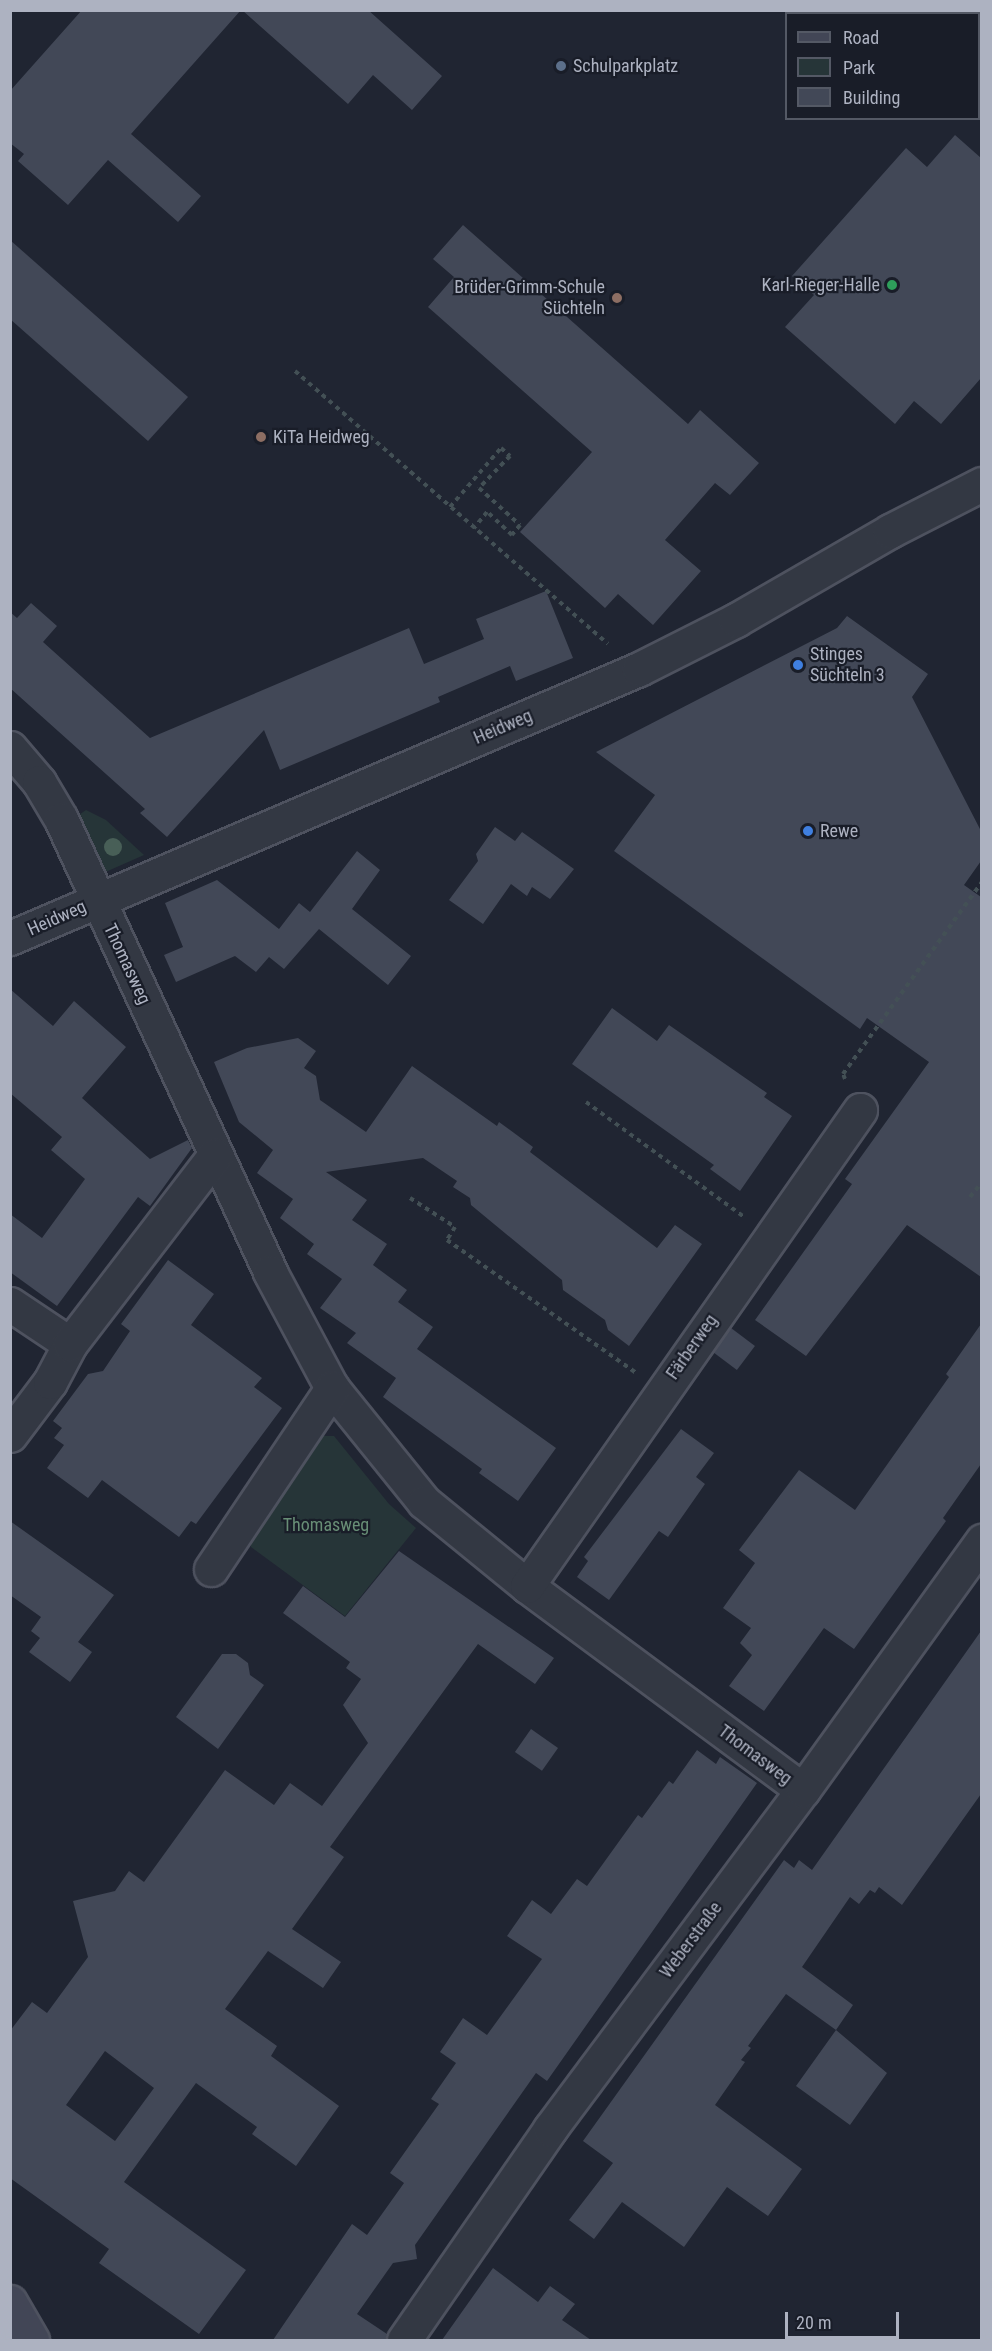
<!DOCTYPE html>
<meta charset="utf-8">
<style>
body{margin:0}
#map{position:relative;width:992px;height:2351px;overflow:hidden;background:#202532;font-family:"Roboto Condensed",sans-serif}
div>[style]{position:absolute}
.green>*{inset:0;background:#263538}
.building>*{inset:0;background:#424857;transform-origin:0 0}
.path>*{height:4px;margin-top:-2px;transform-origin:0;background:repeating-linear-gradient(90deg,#435055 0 4.5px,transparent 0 9px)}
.roads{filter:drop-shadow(2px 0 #4e525f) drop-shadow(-2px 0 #4e525f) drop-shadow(0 2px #4e525f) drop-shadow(0 -2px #4e525f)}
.street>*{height:33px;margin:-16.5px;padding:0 16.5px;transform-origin:16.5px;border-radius:16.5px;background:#333843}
.secondary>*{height:33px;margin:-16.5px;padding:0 16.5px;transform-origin:16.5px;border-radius:16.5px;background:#424656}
.trees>*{width:18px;height:18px;margin:-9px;border-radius:50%;background:#485f57}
.dots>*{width:16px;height:16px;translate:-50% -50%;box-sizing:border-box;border:3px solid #191d28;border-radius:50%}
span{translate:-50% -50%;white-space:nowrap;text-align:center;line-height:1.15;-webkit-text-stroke:4.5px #191d28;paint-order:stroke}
.poi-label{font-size:18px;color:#adb2c1}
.left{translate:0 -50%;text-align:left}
.right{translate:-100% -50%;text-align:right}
.street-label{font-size:18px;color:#adb2c1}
.park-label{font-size:18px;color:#688e76}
.frame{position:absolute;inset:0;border:12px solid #adb2c1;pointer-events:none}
.legend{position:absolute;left:785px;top:12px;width:195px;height:108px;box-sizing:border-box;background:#191d28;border:2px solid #545965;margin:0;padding:8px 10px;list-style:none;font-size:18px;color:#adb2c1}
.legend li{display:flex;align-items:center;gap:12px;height:30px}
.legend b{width:30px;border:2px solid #545965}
.scale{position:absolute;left:785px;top:2312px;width:114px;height:27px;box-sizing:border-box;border:3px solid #adb2c1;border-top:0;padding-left:8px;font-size:18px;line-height:21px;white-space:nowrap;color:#adb2c1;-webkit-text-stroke:4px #191d28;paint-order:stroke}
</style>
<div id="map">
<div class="green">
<div style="clip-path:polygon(86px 810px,106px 820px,144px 855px,101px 874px,73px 819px)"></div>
<div style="clip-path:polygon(314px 1436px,334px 1436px,389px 1504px,416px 1528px,345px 1616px,251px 1547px,248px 1528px)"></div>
</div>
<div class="building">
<div style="clip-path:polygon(82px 10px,241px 10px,131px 134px,201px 196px,178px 222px,108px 160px,68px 205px,18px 161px,24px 154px,10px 143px,10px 91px)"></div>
<div style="clip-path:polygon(242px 10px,368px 10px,442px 76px,412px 110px,373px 75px,348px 104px)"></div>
<div style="clip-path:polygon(955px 135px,981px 158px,981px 378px,941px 424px,914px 401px,895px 424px,785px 327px,814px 295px,792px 276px,906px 148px,927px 167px)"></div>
<div style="clip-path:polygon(463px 225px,688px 424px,700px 410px,759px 463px,730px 495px,715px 483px,665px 540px,701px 571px,653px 625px,618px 594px,605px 608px,520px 532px,592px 452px,428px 307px,454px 277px,433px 259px)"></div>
<div style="clip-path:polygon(10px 240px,188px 397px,148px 441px,10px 319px)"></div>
<div style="clip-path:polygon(546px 591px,573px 658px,516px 681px,510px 666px,438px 697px,440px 702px,280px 770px,264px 730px,167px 837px,140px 813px,145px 809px,10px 688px,10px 612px,17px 618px,31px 603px,57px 626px,43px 642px,150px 738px,409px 628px,424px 664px,484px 639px,476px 619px)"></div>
<div style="clip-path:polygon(847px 616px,928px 674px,912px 697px,981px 831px,981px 861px,964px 885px,981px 897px,981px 1277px,907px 1225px,806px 1356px,755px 1320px,852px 1184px,845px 1179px,929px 1062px,867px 1018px,860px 1029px,614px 851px,655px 795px,596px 752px,837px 628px)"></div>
<div style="clip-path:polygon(495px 827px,515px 841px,522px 832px,574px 869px,550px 899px,532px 887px,527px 896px,511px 884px,483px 924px,449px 900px,478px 861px,476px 854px)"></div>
<div style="clip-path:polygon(357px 851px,380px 870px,352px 909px,411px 956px,388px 985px,319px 929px,284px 969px,269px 957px,256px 972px,235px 956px,176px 982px,164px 955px,183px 947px,165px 903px,217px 880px,279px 929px,299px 903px,310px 912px)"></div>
<div style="clip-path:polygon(10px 989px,53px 1026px,74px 1001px,126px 1047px,82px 1098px,150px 1159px,188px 1140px,192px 1148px,150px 1206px,138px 1197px,57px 1306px,10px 1272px,10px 1214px,42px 1238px,85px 1179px,51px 1150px,62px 1137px,10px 1093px)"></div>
<div style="clip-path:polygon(612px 1008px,657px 1041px,669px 1025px,767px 1093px,764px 1097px,792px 1116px,740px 1191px,710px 1169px,714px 1165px,572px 1064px)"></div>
<div style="clip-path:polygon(298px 1038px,316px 1051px,304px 1068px,316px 1076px,320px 1100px,366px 1132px,412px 1066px,497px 1126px,499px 1122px,533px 1147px,530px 1152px,657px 1248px,675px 1225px,702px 1244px,629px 1346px,608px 1330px,605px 1320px,563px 1290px,562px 1280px,471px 1205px,470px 1198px,453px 1187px,457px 1181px,423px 1158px,326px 1172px,367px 1200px,352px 1220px,387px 1244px,373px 1265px,407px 1290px,398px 1302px,433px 1327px,417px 1349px,556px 1448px,518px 1501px,479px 1473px,482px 1469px,383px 1397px,396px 1378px,347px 1343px,356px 1333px,320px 1308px,342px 1279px,307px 1254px,314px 1244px,280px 1218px,293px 1199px,257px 1173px,273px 1150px,239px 1122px,214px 1062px,247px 1048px)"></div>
<div style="clip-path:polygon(168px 1260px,214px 1294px,191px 1325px,262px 1378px,254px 1387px,282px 1408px,196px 1524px,191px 1521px,179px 1537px,102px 1480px,88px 1498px,47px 1468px,64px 1445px,54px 1438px,62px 1428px,53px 1421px,88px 1374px,103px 1371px,130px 1331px,121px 1324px)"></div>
<div style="clip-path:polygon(981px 1324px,981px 1464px,943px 1518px,946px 1521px,854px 1649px,824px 1628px,764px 1711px,729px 1686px,752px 1655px,740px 1643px,751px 1628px,723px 1608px,755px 1563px,739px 1550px,799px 1470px,855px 1510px,949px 1377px,946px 1374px)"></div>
<div style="left:731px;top:1328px;width:30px;height:30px;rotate:37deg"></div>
<div style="clip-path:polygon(681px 1429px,714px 1453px,696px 1477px,705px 1484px,668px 1537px,659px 1531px,609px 1600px,577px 1577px,588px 1561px,584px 1557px)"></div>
<div style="clip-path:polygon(10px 1521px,114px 1595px,78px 1642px,92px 1652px,70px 1682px,29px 1652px,40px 1638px,31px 1631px,41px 1617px,10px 1595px)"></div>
<div style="clip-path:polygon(evenodd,399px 1551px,554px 1658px,535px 1684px,478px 1644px,330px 1847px,344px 1857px,292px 1929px,341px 1962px,323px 1988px,268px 1951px,225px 2009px,277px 2046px,271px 2056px,339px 2106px,296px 2166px,252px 2134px,257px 2127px,196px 2083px,124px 2182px,246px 2270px,199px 2334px,99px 2263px,109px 2249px,10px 2178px,10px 2031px,32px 2002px,47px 2013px,88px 1957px,73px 1901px,115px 1891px,129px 1871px,144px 1882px,225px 1770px,274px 1805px,290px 1783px,322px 1806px,368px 1743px,343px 1705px,361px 1679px,346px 1668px,350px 1662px,283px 1613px,303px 1586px,345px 1617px,399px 1551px,105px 2051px,154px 2088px,115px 2141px,66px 2105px,105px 2051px)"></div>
<div style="clip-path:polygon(981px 1631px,981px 1794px,902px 1905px,879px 1887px,875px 1893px,870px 1890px,859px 1904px,850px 1897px,802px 1967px,853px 2005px,836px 2030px,887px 2073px,850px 2125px,796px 2086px,836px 2030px,786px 1994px,748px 2046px,751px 2048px,741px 2060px,745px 2062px,715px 2105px,802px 2169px,768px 2216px,727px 2187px,684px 2247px,622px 2202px,594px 2239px,569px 2220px,613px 2163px,583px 2141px,784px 1860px,794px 1868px,799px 1860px,812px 1870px)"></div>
<div style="clip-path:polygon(222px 1654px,236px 1654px,248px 1663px,250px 1675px,264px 1685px,218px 1749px,176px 1717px)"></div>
<div style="left:531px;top:1729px;width:33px;height:28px;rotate:35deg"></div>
<div style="clip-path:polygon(697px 1750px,716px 1764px,720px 1757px,757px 1783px,547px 2081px,536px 2073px,415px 2245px,417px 2259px,393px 2263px,357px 2314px,387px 2334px,386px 2340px,273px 2340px,352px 2224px,367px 2235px,404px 2183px,390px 2173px,439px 2104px,431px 2099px,456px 2063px,440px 2052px,463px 2018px,487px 2035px,542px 1959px,507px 1936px,532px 1900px,551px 1914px,577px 1879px,587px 1886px,638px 1815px,642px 1818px,669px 1781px,673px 1784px)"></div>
<div style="clip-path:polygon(493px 2268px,538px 2302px,550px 2286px,575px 2304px,562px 2320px,591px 2340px,442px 2340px)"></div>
</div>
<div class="path">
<div style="left:295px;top:371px;width:415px;rotate:41.1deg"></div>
<div style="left:450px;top:507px;width:78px;rotate:-49.2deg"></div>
<div style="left:501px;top:448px;width:12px;rotate:42deg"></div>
<div style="left:510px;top:456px;width:45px;rotate:134.1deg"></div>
<div style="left:479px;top:488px;width:55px;rotate:42.1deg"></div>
<div style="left:520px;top:525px;width:13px;rotate:129deg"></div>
<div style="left:512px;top:535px;width:34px;rotate:-137deg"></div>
<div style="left:487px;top:512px;width:21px;rotate:129deg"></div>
<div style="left:845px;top:1079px;width:5px;rotate:-112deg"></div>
<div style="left:843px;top:1074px;width:237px;rotate:-54.1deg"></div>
<div style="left:586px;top:1102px;width:194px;rotate:36deg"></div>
<div style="left:970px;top:1197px;width:19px;rotate:-51deg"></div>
<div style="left:410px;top:1198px;width:54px;rotate:32.8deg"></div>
<div style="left:455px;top:1227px;width:15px;rotate:122deg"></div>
<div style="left:447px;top:1240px;width:230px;rotate:35.1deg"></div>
</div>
<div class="roads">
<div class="street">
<div style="left:931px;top:10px;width:6px;rotate:45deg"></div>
<div style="left:978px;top:47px;width:4px;rotate:27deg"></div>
<div style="left:10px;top:748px;width:45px;rotate:49.5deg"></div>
<div style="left:39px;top:782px;width:43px;rotate:59.3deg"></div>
<div style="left:61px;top:819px;width:499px;rotate:65.2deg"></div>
<div style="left:270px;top:1272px;width:132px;rotate:61.9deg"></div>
<div style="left:332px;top:1388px;width:146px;rotate:51.1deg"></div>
<div style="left:424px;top:1502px;width:133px;rotate:39.2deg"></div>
<div style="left:527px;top:1586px;width:343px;rotate:36.5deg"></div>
<div style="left:10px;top:938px;width:684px;rotate:-23.15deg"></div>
<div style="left:639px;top:669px;width:109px;rotate:-26.8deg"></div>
<div style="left:736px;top:620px;width:178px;rotate:-30deg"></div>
<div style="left:890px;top:531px;width:103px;rotate:-27.1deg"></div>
<div style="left:10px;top:1304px;width:72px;rotate:33.7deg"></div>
<div style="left:10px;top:1435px;width:66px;rotate:-53deg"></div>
<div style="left:50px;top:1382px;width:43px;rotate:-62.2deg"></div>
<div style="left:70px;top:1344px;width:238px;rotate:-52.5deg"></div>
<div style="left:211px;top:1569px;width:218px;rotate:-56.2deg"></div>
<div style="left:527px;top:1586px;width:581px;rotate:-55.02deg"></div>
<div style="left:404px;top:2340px;width:257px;rotate:-55.3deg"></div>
<div style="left:550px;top:2129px;width:423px;rotate:-53.3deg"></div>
<div style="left:803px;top:1790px;width:307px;rotate:-54.3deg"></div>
</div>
<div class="secondary">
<div style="left:10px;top:2302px;width:44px;rotate:59.9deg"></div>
</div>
</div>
<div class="trees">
<div style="left:113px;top:847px"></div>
</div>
<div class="dots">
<div style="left:561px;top:66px;background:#5c6f8a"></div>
<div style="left:892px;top:285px;background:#2e9e5b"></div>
<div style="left:617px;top:298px;background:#8d6e63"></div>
<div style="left:261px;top:437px;background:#8d6e63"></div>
<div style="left:798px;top:665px;background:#3f7fe0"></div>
<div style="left:808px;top:831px;background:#3f7fe0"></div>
</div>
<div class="poi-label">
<span class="left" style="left:573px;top:66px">Schulparkplatz</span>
<span class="right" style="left:880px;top:285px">Karl-Rieger-Halle</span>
<span class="right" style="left:605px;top:298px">Brüder-Grimm-Schule<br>Süchteln</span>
<span class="left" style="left:273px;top:437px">KiTa Heidweg</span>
<span class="left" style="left:810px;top:665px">Stinges<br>Süchteln 3</span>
<span class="left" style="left:820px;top:831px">Rewe</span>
</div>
<div class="street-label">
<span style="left:503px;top:727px;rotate:-23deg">Heidweg</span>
<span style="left:57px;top:918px;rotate:-24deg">Heidweg</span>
<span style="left:127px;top:964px;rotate:65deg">Thomasweg</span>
<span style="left:692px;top:1347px;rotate:-55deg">Färberweg</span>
<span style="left:755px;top:1755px;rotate:37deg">Thomasweg</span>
<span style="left:691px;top:1940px;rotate:-53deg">Weberstraße</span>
</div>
<div class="park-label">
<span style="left:326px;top:1525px">Thomasweg</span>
</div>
<div class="frame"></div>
<ul class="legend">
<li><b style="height:8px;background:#424656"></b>Road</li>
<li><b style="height:16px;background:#263538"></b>Park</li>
<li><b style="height:16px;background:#424857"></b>Building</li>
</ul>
<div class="scale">20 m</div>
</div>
